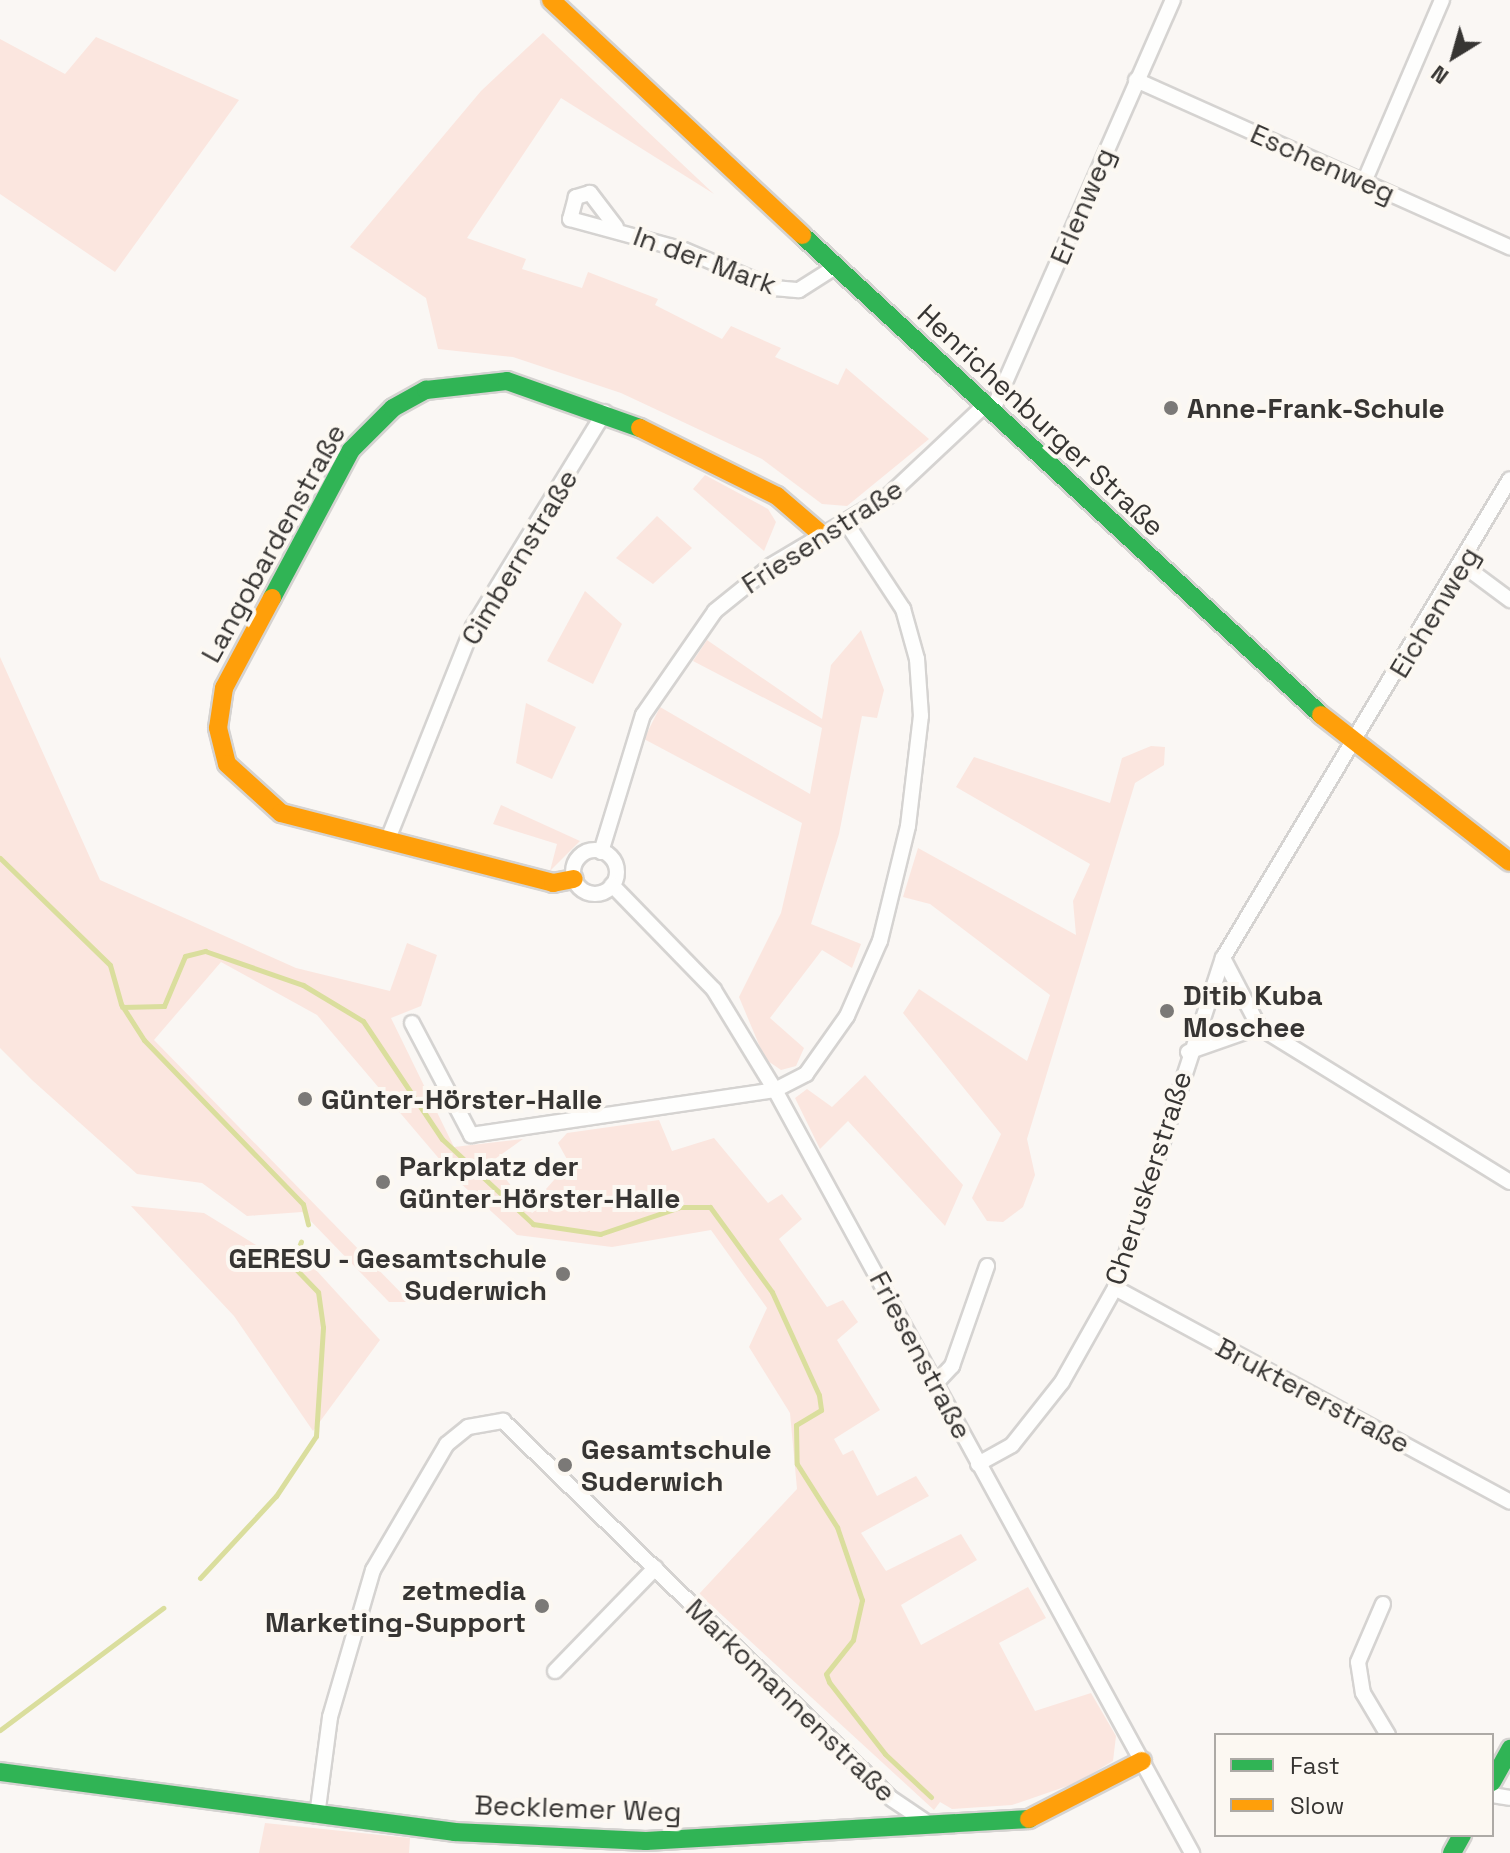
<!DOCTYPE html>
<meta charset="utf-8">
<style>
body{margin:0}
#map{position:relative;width:1510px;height:1853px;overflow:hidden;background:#faf7f4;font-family:"Space Grotesk",sans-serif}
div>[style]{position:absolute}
.green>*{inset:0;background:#fbe6df}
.stream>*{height:5px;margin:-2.5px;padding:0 2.5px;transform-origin:2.5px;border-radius:2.5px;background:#dade9d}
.roads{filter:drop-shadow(2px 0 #d5d3d1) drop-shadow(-2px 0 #d5d3d1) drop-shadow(0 2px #d5d3d1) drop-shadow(0 -2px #d5d3d1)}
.street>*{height:14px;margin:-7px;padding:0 7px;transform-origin:7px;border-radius:7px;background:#fefefd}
.street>.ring{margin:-7px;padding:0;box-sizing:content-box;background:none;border:14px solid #fefefd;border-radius:50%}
.fast>*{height:18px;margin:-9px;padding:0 9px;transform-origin:9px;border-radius:9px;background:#30b455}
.slow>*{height:18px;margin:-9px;padding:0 9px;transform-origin:9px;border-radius:9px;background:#ff9f0a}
.dots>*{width:22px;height:22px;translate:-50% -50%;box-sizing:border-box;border:4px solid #fcf8f2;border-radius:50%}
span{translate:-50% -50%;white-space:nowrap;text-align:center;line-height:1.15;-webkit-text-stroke:8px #fcf8f2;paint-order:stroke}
.street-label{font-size:28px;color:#373533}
.poi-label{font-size:28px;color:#373533;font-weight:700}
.left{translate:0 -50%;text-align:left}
.right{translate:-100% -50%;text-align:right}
.legend{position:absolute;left:1214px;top:1733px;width:280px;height:104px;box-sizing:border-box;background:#fcf8f2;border:2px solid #adaaa6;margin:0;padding:10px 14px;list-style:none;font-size:24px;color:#373533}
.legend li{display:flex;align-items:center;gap:16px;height:40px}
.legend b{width:40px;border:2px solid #adaaa6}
.north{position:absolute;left:1414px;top:16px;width:80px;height:80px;-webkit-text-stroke:6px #fcf8f2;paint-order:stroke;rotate:217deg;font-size:22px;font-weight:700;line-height:32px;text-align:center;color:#373533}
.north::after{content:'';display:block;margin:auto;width:28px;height:36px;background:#373533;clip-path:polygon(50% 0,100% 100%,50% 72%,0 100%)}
</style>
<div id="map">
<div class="green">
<div style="clip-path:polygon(543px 33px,714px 194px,561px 98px,467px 238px,526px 259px,522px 269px,582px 288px,588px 272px,658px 299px,655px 305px,722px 339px,731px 326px,781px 348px,775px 357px,838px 385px,846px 368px,929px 439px,847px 506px,822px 504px,762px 459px,621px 393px,513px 357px,438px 349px,426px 298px,350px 247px,481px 91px)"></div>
<div style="clip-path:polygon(96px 37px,239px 100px,115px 272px,0 194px,0 39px,65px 74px)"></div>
<div style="clip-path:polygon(705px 475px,768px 509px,776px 522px,764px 551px,693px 489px)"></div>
<div style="clip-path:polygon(657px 516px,692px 548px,653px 584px,616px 558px)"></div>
<div style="clip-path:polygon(585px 591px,622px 624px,593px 684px,547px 661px)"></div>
<div style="clip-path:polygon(861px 630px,884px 690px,877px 718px,862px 716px,839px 834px,811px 924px,861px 944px,852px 968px,822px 950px,770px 1018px,804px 1048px,796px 1066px,781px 1070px,765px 1059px,739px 997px,781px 913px,802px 823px,644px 739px,660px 707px,810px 794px,822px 728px,693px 661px,707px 640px,822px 719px,831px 665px)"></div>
<div style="clip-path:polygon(0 657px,100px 880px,296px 968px,390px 991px,407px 943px,437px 955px,421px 1006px,391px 1018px,454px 1147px,523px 1139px,492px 1161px,532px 1213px,552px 1197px,546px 1189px,569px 1163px,558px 1143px,567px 1133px,659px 1120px,672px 1151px,714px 1138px,768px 1203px,782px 1194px,802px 1219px,779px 1239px,827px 1307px,843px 1300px,858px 1322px,837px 1340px,880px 1410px,834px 1439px,843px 1455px,853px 1450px,877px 1496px,916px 1476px,929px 1496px,861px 1533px,886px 1571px,961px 1534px,977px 1560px,901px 1605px,921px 1645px,1028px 1587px,1046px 1618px,999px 1643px,1035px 1711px,1091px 1693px,1116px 1736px,1113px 1761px,1076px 1783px,1012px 1805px,952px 1809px,940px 1802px,934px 1810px,699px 1594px,797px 1489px,790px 1413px,749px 1347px,767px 1308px,711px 1230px,612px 1247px,517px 1235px,458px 1181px,317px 1015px,221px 962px,154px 1040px,410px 1302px,389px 1302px,302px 1212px,247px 1216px,202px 1183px,137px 1174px,32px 1080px,0 1048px)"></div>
<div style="clip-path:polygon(526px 703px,576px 727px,552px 779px,516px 763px)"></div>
<div style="clip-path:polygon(1151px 746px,1165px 747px,1164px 765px,1135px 783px,1027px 1139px,1035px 1175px,1023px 1207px,1003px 1222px,987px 1221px,972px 1198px,1001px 1134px,903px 1013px,919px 989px,1027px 1061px,1050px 995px,930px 904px,903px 897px,918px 848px,1076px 935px,1073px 901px,1090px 864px,956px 787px,974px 757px,1110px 803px,1122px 758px)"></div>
<div style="clip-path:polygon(501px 805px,580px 841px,550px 871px,557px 844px,493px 824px)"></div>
<div style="clip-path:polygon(865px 1075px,963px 1185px,945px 1226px,848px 1121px,820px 1149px,795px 1098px,807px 1089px,832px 1107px)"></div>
<div style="clip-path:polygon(131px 1206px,204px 1213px,282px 1261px,306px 1259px,380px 1340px,313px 1431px,234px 1316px)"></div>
<div style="clip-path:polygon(265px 1823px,410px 1838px,409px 1853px,259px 1853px)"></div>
</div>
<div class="stream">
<div style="left:0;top:858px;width:153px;rotate:44.2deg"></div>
<div style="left:110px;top:965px;width:41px;rotate:74.2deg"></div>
<div style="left:121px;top:1004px;width:43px;rotate:57.4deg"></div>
<div style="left:144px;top:1040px;width:228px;rotate:45.9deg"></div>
<div style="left:303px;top:1204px;width:21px;rotate:76deg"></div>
<div style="left:122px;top:1007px;width:42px;rotate:-1.4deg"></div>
<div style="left:164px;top:1006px;width:54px;rotate:-67.2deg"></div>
<div style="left:185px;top:956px;width:21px;rotate:-14deg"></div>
<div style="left:205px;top:951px;width:104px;rotate:19.1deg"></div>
<div style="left:303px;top:985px;width:70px;rotate:31deg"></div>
<div style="left:363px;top:1021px;width:142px;rotate:56.2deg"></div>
<div style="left:442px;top:1139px;width:125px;rotate:43deg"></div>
<div style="left:533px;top:1224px;width:68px;rotate:8.5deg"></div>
<div style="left:600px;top:1234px;width:84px;rotate:-18.6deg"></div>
<div style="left:680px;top:1207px;width:30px"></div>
<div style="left:710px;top:1207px;width:105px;rotate:53.9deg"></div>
<div style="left:772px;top:1292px;width:113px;rotate:65.5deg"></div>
<div style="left:819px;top:1395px;width:15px;rotate:82deg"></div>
<div style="left:821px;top:1410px;width:29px;rotate:149deg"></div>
<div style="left:796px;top:1425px;width:39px;rotate:89deg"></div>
<div style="left:797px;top:1464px;width:75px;rotate:57.6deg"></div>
<div style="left:837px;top:1527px;width:77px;rotate:71.1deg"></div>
<div style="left:862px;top:1600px;width:41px;rotate:102.7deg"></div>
<div style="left:853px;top:1640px;width:43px;rotate:128.5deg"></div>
<div style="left:826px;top:1674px;width:9px;rotate:69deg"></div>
<div style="left:829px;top:1682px;width:91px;rotate:52.1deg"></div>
<div style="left:885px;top:1754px;width:63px;rotate:43.1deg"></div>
<div style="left:200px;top:1578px;width:112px;rotate:-47.2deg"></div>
<div style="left:276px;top:1496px;width:72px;rotate:-56.3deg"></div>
<div style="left:316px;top:1436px;width:109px;rotate:-86.3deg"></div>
<div style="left:323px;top:1327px;width:35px;rotate:-98deg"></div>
<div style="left:318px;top:1292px;width:37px;rotate:-134deg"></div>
<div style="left:292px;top:1265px;width:25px;rotate:-69deg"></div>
<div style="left:0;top:1730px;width:204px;rotate:-36.8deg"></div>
</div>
<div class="roads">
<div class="street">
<div style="left:1136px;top:80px;width:410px;rotate:24.1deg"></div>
<div style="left:1364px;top:182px;width:198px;rotate:-66.8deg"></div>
<div style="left:616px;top:227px;width:43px;rotate:-127.4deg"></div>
<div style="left:590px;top:193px;width:15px;rotate:164deg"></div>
<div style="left:576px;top:197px;width:23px;rotate:105deg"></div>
<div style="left:570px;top:219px;width:118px;rotate:15.2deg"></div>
<div style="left:684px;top:250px;width:98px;rotate:22.9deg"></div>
<div style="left:774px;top:288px;width:25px;rotate:5deg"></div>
<div style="left:799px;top:290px;width:45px;rotate:-32.3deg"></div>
<div style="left:992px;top:412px;width:450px;rotate:-66.3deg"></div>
<div style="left:1463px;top:565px;width:59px;rotate:36.7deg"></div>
<div style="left:388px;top:839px;width:228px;rotate:-68.2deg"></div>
<div style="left:473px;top:627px;width:252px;rotate:-58.5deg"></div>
<div class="ring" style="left:573px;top:850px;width:30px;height:30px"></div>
<div style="left:601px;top:852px;width:143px;rotate:-73deg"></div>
<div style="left:643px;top:715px;width:126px;rotate:-55.3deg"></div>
<div style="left:715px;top:611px;width:73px;rotate:-38.9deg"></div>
<div style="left:772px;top:565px;width:135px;rotate:-30.7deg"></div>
<div style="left:888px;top:496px;width:132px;rotate:-43.2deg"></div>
<div style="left:612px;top:885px;width:146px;rotate:45.8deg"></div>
<div style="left:714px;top:990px;width:117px;rotate:58.6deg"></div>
<div style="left:775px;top:1090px;width:870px;rotate:61.34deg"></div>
<div style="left:1223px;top:958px;width:78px;rotate:62.4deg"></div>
<div style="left:1259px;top:1027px;width:295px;rotate:31.7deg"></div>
<div style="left:412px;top:1023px;width:127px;rotate:62.2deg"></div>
<div style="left:471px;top:1135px;width:307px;rotate:-8.4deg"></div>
<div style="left:775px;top:1090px;width:35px;rotate:-27deg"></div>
<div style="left:806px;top:1074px;width:71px;rotate:-54.7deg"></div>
<div style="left:847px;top:1016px;width:82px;rotate:-66.3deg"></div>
<div style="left:880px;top:941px;width:118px;rotate:-76.3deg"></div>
<div style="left:908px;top:826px;width:111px;rotate:-83.3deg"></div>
<div style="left:921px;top:716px;width:57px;rotate:-94deg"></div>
<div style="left:917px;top:659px;width:52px;rotate:-105.6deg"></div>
<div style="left:903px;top:609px;width:102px;rotate:-123.4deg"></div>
<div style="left:1188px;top:1052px;width:75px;rotate:-19.4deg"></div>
<div style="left:1115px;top:1288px;width:449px;rotate:28.4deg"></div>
<div style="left:938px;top:1381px;width:21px;rotate:-47deg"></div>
<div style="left:952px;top:1366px;width:106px;rotate:-70.7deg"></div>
<div style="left:978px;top:1464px;width:39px;rotate:-29deg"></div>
<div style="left:1012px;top:1445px;width:80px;rotate:-51.6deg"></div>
<div style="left:1062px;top:1382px;width:108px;rotate:-60.6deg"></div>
<div style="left:1115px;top:1288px;width:347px;rotate:-71.9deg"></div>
<div style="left:1223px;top:958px;width:558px;rotate:-59.07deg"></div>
<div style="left:1383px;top:1604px;width:63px;rotate:113.3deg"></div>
<div style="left:1358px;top:1662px;width:31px;rotate:81deg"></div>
<div style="left:1363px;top:1693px;width:49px;rotate:59.2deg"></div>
<div style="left:555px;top:1671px;width:144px;rotate:-45.8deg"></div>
<div style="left:1492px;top:1795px;width:18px;rotate:9deg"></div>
<div style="left:317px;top:1816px;width:100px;rotate:-82.5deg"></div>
<div style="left:330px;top:1717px;width:153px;rotate:-73.7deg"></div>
<div style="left:373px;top:1570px;width:146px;rotate:-59.6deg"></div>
<div style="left:447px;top:1444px;width:27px;rotate:-39deg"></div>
<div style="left:468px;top:1427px;width:36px;rotate:-10deg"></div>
<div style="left:503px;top:1421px;width:542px;rotate:44.18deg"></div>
<div style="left:892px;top:1799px;width:48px;rotate:34deg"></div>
</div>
<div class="fast">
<div style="left:802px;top:235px;width:707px;rotate:42.76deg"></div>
<div style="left:272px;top:598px;width:168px;rotate:-61.9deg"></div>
<div style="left:351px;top:450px;width:59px;rotate:-45deg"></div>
<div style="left:393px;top:408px;width:38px;rotate:-29deg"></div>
<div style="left:426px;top:390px;width:81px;rotate:-6.3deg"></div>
<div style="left:507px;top:381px;width:141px;rotate:19.5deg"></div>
<div style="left:0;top:1772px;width:458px;rotate:7.5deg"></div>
<div style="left:454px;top:1832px;width:192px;rotate:2.7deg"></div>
<div style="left:646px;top:1841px;width:384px;rotate:-3.3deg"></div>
<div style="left:1492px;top:1782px;width:38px;rotate:-61deg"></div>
<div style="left:1452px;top:1853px;width:21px;rotate:-61deg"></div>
</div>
<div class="slow">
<div style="left:551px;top:0;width:344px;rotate:43.1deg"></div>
<div style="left:640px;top:428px;width:153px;rotate:26.4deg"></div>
<div style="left:777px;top:496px;width:58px;rotate:40.8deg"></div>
<div style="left:272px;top:598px;width:102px;rotate:118.1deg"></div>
<div style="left:224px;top:688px;width:40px;rotate:98.5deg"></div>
<div style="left:218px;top:728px;width:37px;rotate:76deg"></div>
<div style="left:227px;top:764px;width:73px;rotate:42.2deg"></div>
<div style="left:281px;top:813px;width:281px;rotate:14.4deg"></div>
<div style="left:553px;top:883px;width:21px;rotate:-11deg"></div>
<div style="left:1321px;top:715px;width:239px;rotate:37.9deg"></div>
<div style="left:1029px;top:1819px;width:127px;rotate:-27.2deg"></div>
</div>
</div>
<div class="dots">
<div style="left:1171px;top:408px;background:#7b7977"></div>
<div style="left:1167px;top:1011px;background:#7b7977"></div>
<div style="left:305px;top:1099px;background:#7b7977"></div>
<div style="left:383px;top:1182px;background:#7b7977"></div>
<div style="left:563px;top:1274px;background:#7b7977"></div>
<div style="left:565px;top:1465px;background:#7b7977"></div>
<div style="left:542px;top:1606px;background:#7b7977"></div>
</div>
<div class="street-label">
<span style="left:1323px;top:163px;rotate:24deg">Eschenweg</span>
<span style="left:1082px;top:206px;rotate:-67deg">Erlenweg</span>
<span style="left:705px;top:260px;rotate:20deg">In der Mark</span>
<span style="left:1041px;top:420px;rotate:43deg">Henrichenburger Straße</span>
<span style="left:822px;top:536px;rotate:-33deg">Friesenstraße</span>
<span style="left:273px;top:543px;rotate:-61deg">Langobardenstraße</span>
<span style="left:519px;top:557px;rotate:-59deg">Cimbernstraße</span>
<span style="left:1434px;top:612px;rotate:-59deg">Eichenweg</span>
<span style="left:1148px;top:1178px;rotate:-72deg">Cheruskerstraße</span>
<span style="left:921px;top:1355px;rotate:62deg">Friesenstraße</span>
<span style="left:1313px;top:1395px;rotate:28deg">Bruktererstraße</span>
<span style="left:791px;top:1700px;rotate:44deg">Markomannenstraße</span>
<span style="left:578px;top:1808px;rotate:2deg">Becklemer Weg</span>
</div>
<div class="poi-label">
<span class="left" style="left:1187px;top:408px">Anne-Frank-Schule</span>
<span class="left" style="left:1183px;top:1011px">Ditib Kuba<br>Moschee</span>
<span class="left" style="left:321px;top:1099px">Günter-Hörster-Halle</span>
<span class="left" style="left:399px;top:1182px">Parkplatz der<br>Günter-Hörster-Halle</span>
<span class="right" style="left:547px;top:1274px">GERESU - Gesamtschule<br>Suderwich</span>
<span class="left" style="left:581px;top:1465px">Gesamtschule<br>Suderwich</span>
<span class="right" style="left:526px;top:1606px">zetmedia<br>Marketing-Support</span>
</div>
<ul class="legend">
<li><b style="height:10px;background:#30b455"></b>Fast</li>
<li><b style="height:10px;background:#ff9f0a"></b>Slow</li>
</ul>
<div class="north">N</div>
</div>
